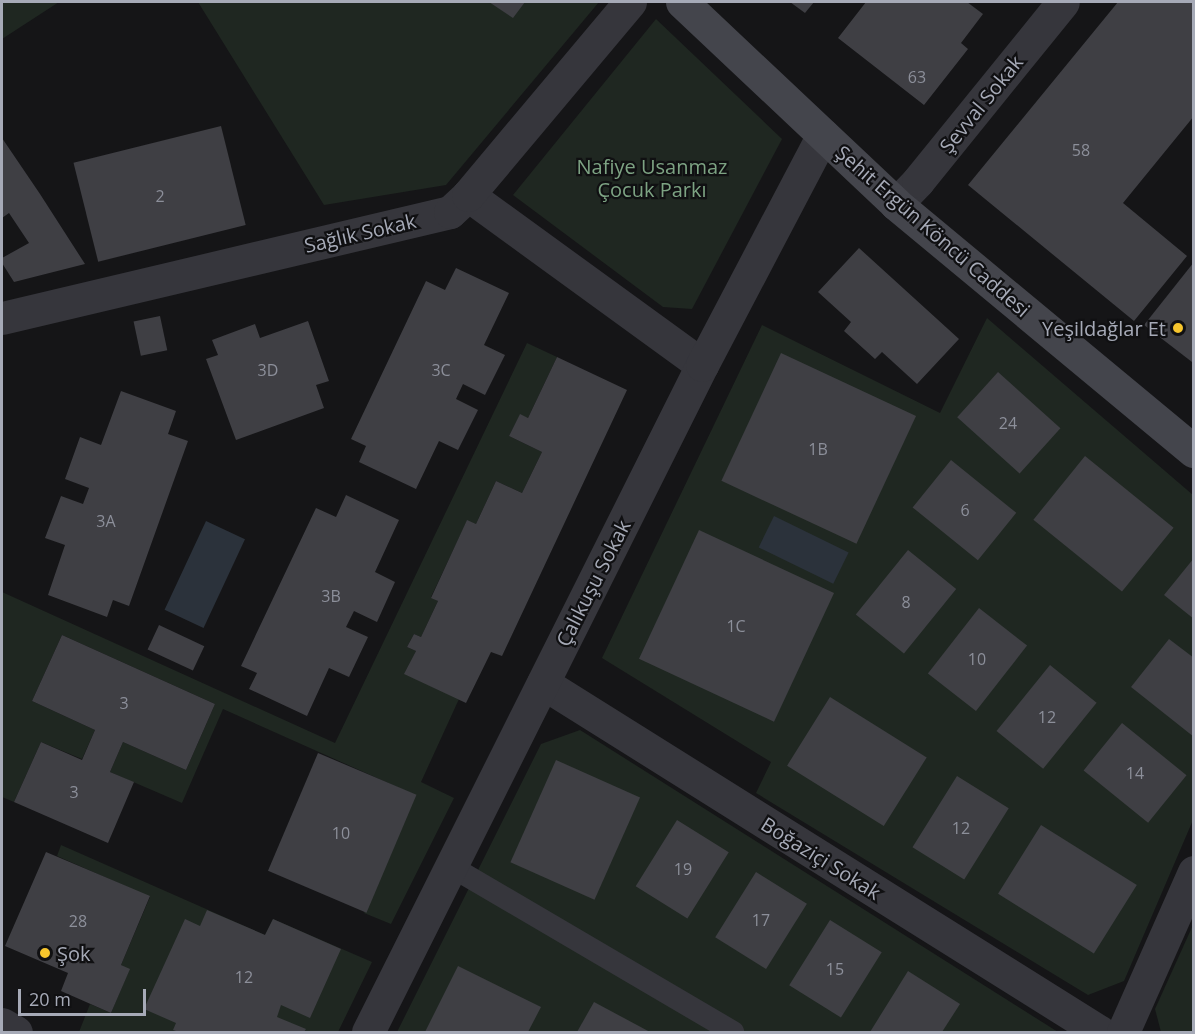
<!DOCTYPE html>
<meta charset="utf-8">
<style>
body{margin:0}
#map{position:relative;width:1195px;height:1034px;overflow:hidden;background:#151517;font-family:"Open Sans",sans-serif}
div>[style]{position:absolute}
.green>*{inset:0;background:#1f2721}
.water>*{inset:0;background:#2b323b;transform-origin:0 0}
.building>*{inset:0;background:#3f3f44;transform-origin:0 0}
.lane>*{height:22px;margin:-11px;padding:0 11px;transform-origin:11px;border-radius:11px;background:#36363c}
.street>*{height:33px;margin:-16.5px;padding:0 16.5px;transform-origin:16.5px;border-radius:16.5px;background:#36363c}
.secondary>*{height:33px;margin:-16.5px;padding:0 16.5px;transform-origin:16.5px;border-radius:16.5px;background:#44454c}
.dots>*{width:16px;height:16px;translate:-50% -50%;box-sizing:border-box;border:3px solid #101012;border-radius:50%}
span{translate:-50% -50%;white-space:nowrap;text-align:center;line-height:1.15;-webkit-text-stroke:4.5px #101012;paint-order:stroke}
.number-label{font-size:16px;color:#8c8f9a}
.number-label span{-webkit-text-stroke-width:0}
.street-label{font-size:20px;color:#a6aab7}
.park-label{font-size:20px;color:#7da383}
.poi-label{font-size:20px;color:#a6aab7}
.right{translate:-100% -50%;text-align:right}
.left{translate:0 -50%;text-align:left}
.frame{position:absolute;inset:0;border:3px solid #a6aab7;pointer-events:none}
.scale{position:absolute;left:18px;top:989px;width:128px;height:27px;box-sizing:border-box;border:3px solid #a6aab7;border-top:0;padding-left:8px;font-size:18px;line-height:21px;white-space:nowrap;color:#a6aab7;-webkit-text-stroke:4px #101012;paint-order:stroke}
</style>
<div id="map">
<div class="green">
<div style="clip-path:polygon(2px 2px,59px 2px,2px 39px)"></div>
<div style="clip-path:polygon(198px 2px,599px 2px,446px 185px,324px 205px)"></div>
<div style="clip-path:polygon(656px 19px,782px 139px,692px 309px,663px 307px,513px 195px)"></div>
<div style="clip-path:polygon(987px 318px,1193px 495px,1193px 820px,1124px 981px,1088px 995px,756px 793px,771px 762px,602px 658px,762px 325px,940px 413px)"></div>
<div style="clip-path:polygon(527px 343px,557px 357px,528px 418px,520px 415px,509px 436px,542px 452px,522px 493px,496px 481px,476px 524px,467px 521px,431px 597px,438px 601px,421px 637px,414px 634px,407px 647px,416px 651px,405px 674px,459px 699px,421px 782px,454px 798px,391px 924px,364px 913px,415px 795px,223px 709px,182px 803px,110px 772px,123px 742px,186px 770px,215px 704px,62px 635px,32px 701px,95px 730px,82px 759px,41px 742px,14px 802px,2px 797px,2px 592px,335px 743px)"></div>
<div style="clip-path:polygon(580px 730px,1058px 1032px,397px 1032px,541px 744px)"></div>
<div style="clip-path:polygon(61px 845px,265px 935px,273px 919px,372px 962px,338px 1032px,79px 1032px,90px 1004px,111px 1013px,129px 970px,121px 965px,150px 897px,57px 856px)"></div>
<div style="clip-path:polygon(1193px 925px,1193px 1032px,1161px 1032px,1155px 1009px)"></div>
</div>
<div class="water">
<div style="left:774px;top:516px;width:83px;height:35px;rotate:26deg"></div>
<div style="left:206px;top:521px;width:43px;height:98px;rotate:25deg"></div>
</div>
<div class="building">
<div style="clip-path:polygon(489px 2px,525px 2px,513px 18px)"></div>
<div style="clip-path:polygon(790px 2px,814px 2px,805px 13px)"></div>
<div style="clip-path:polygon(866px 2px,967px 2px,983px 14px,961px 43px,968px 49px,924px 105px,838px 38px)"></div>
<div style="clip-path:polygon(1118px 2px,1194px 2px,1194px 116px,1123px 203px,1187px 256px,1134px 321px,968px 185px)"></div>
<div style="left:221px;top:126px;width:102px;height:152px;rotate:76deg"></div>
<div style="clip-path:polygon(2px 138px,40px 194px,85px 264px,14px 282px,2px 263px,2px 258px,29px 243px,9px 213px,2px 218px)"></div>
<div style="clip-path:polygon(859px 248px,959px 339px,917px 384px,882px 352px,875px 359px,844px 331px,851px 322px,818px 292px)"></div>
<div style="clip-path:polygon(1194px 262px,1194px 360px,1192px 362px,1144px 325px)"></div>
<div style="clip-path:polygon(456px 268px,509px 293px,484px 345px,505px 355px,485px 395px,463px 384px,456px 399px,478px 410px,458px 450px,439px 441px,416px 489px,359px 462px,366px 446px,351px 439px,426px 281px,445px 290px)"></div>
<div style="left:160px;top:316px;width:35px;height:27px;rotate:78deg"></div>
<div style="clip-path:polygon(308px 321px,329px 381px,316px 385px,324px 408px,236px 440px,206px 359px,218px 355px,212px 340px,255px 324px,260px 338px)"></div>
<div style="left:781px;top:353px;width:149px;height:141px;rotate:25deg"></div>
<div style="clip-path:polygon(557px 357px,627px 390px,502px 656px,491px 652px,466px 703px,404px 674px,416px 651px,407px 647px,414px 634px,421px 637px,438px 601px,431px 598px,467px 520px,476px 524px,496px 481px,522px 493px,542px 452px,509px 436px,520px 414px,528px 418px)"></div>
<div style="left:998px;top:372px;width:84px;height:61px;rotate:42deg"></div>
<div style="clip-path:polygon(121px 391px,176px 411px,168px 434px,188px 441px,129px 606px,113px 600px,107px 617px,48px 595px,65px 545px,45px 538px,61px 496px,83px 504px,89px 488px,65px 479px,80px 437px,101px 445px)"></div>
<div style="left:1085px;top:456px;width:114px;height:82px;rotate:39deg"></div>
<div style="left:951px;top:460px;width:84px;height:61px;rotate:39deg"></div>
<div style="clip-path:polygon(346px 495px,399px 520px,375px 572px,395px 582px,377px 622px,354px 611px,346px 627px,368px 637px,349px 677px,329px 668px,307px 716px,249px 689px,257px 673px,241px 666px,316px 508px,336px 517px)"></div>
<div style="left:699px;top:530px;width:149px;height:142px;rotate:25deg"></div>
<div style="left:908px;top:550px;width:62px;height:83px;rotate:39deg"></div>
<div style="clip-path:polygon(1194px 558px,1194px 619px,1164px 595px)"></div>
<div style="left:979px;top:608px;width:61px;height:83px;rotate:38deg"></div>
<div style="left:159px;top:625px;width:50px;height:27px;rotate:25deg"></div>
<div style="clip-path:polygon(62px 635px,215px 704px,186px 770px,123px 742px,110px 772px,134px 782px,108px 843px,14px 802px,41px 742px,82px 760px,95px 730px,32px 701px)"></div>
<div style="clip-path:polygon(1169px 639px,1194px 658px,1194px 737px,1131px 687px)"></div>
<div style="left:1050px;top:665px;width:60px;height:85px;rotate:39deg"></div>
<div style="left:830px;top:697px;width:114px;height:81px;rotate:32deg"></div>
<div style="left:1122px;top:723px;width:83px;height:61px;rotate:39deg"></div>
<div style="left:318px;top:753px;width:107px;height:128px;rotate:23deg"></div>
<div style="left:556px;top:760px;width:92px;height:112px;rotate:24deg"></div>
<div style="left:957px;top:776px;width:61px;height:84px;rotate:32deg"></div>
<div style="left:677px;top:820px;width:61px;height:78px;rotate:32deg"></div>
<div style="left:1041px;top:825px;width:113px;height:81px;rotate:32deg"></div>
<div style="clip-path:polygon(46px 852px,150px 896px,121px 965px,130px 969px,111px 1013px,61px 991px,68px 973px,5px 946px)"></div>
<div style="left:756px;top:872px;width:60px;height:77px;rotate:32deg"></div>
<div style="clip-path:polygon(207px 910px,265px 935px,273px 919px,341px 949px,310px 1018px,281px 1005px,277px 1017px,306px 1029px,304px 1032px,179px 1032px,173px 1030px,176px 1023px,144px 1009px,185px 919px,200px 926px)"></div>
<div style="left:830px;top:920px;width:61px;height:77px;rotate:32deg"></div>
<div style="clip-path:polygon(458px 966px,541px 1007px,528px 1032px,425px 1032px)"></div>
<div style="clip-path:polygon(908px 971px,960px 1004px,942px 1032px,870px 1032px)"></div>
<div style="clip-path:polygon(594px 1002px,650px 1032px,577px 1032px)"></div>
</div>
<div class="lane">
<div style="left:452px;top:867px;width:326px;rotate:30.4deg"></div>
</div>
<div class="street">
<div style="left:468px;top:195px;width:289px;rotate:36deg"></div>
<div style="left:896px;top:204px;width:32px;rotate:-46deg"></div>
<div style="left:918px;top:181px;width:230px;rotate:-51deg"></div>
<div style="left:2px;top:318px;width:460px;rotate:-13.3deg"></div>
<div style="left:450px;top:212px;width:25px;rotate:-43deg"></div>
<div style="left:468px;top:195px;width:252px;rotate:-50deg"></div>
<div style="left:543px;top:683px;width:657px;rotate:32.07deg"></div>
<div style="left:2px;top:1024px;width:16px;rotate:30deg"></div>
<div style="left:368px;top:1032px;width:746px;rotate:-63.4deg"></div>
<div style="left:702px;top:365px;width:260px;rotate:-62.3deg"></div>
<div style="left:1123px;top:1032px;width:175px;rotate:-66.1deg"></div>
</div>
<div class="secondary">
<div style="left:682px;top:2px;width:294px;rotate:43.3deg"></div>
<div style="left:896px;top:204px;width:387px;rotate:39.7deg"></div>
</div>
<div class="dots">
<div style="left:1178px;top:328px;background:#f6c52d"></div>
<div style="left:45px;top:953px;background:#f6c52d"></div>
</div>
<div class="number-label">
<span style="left:917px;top:77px">63</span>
<span style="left:1081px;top:150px">58</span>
<span style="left:160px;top:196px">2</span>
<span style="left:268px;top:370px">3D</span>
<span style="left:441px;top:370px">3C</span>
<span style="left:1008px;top:423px">24</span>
<span style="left:818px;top:449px">1B</span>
<span style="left:965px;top:510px">6</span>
<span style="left:106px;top:521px">3A</span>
<span style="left:331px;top:596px">3B</span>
<span style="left:906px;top:602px">8</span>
<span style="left:736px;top:626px">1C</span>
<span style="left:977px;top:659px">10</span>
<span style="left:124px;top:703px">3</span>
<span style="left:1047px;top:717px">12</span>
<span style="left:1135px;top:773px">14</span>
<span style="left:74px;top:792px">3</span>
<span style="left:961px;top:828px">12</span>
<span style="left:341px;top:833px">10</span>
<span style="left:683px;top:869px">19</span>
<span style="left:761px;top:920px">17</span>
<span style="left:78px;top:921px">28</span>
<span style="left:835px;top:969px">15</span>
<span style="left:244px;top:977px">12</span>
</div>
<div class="street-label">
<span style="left:981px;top:104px;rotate:-51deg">Şevval Sokak</span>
<span style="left:933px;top:231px;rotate:41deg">Şehit Ergün Köncü Caddesi</span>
<span style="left:360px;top:233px;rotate:-13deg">Sağlık Sokak</span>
<span style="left:593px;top:583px;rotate:-63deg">Çalıkuşu Sokak</span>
<span style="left:821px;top:858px;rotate:32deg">Boğaziçi Sokak</span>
</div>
<div class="park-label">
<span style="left:652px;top:178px">Nafiye Usanmaz<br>Çocuk Parkı</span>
</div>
<div class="poi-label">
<span class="right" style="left:1166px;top:328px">Yeşildağlar Et</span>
<span class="left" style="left:57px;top:953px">Şok</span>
</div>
<div class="frame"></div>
<div class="scale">20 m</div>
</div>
